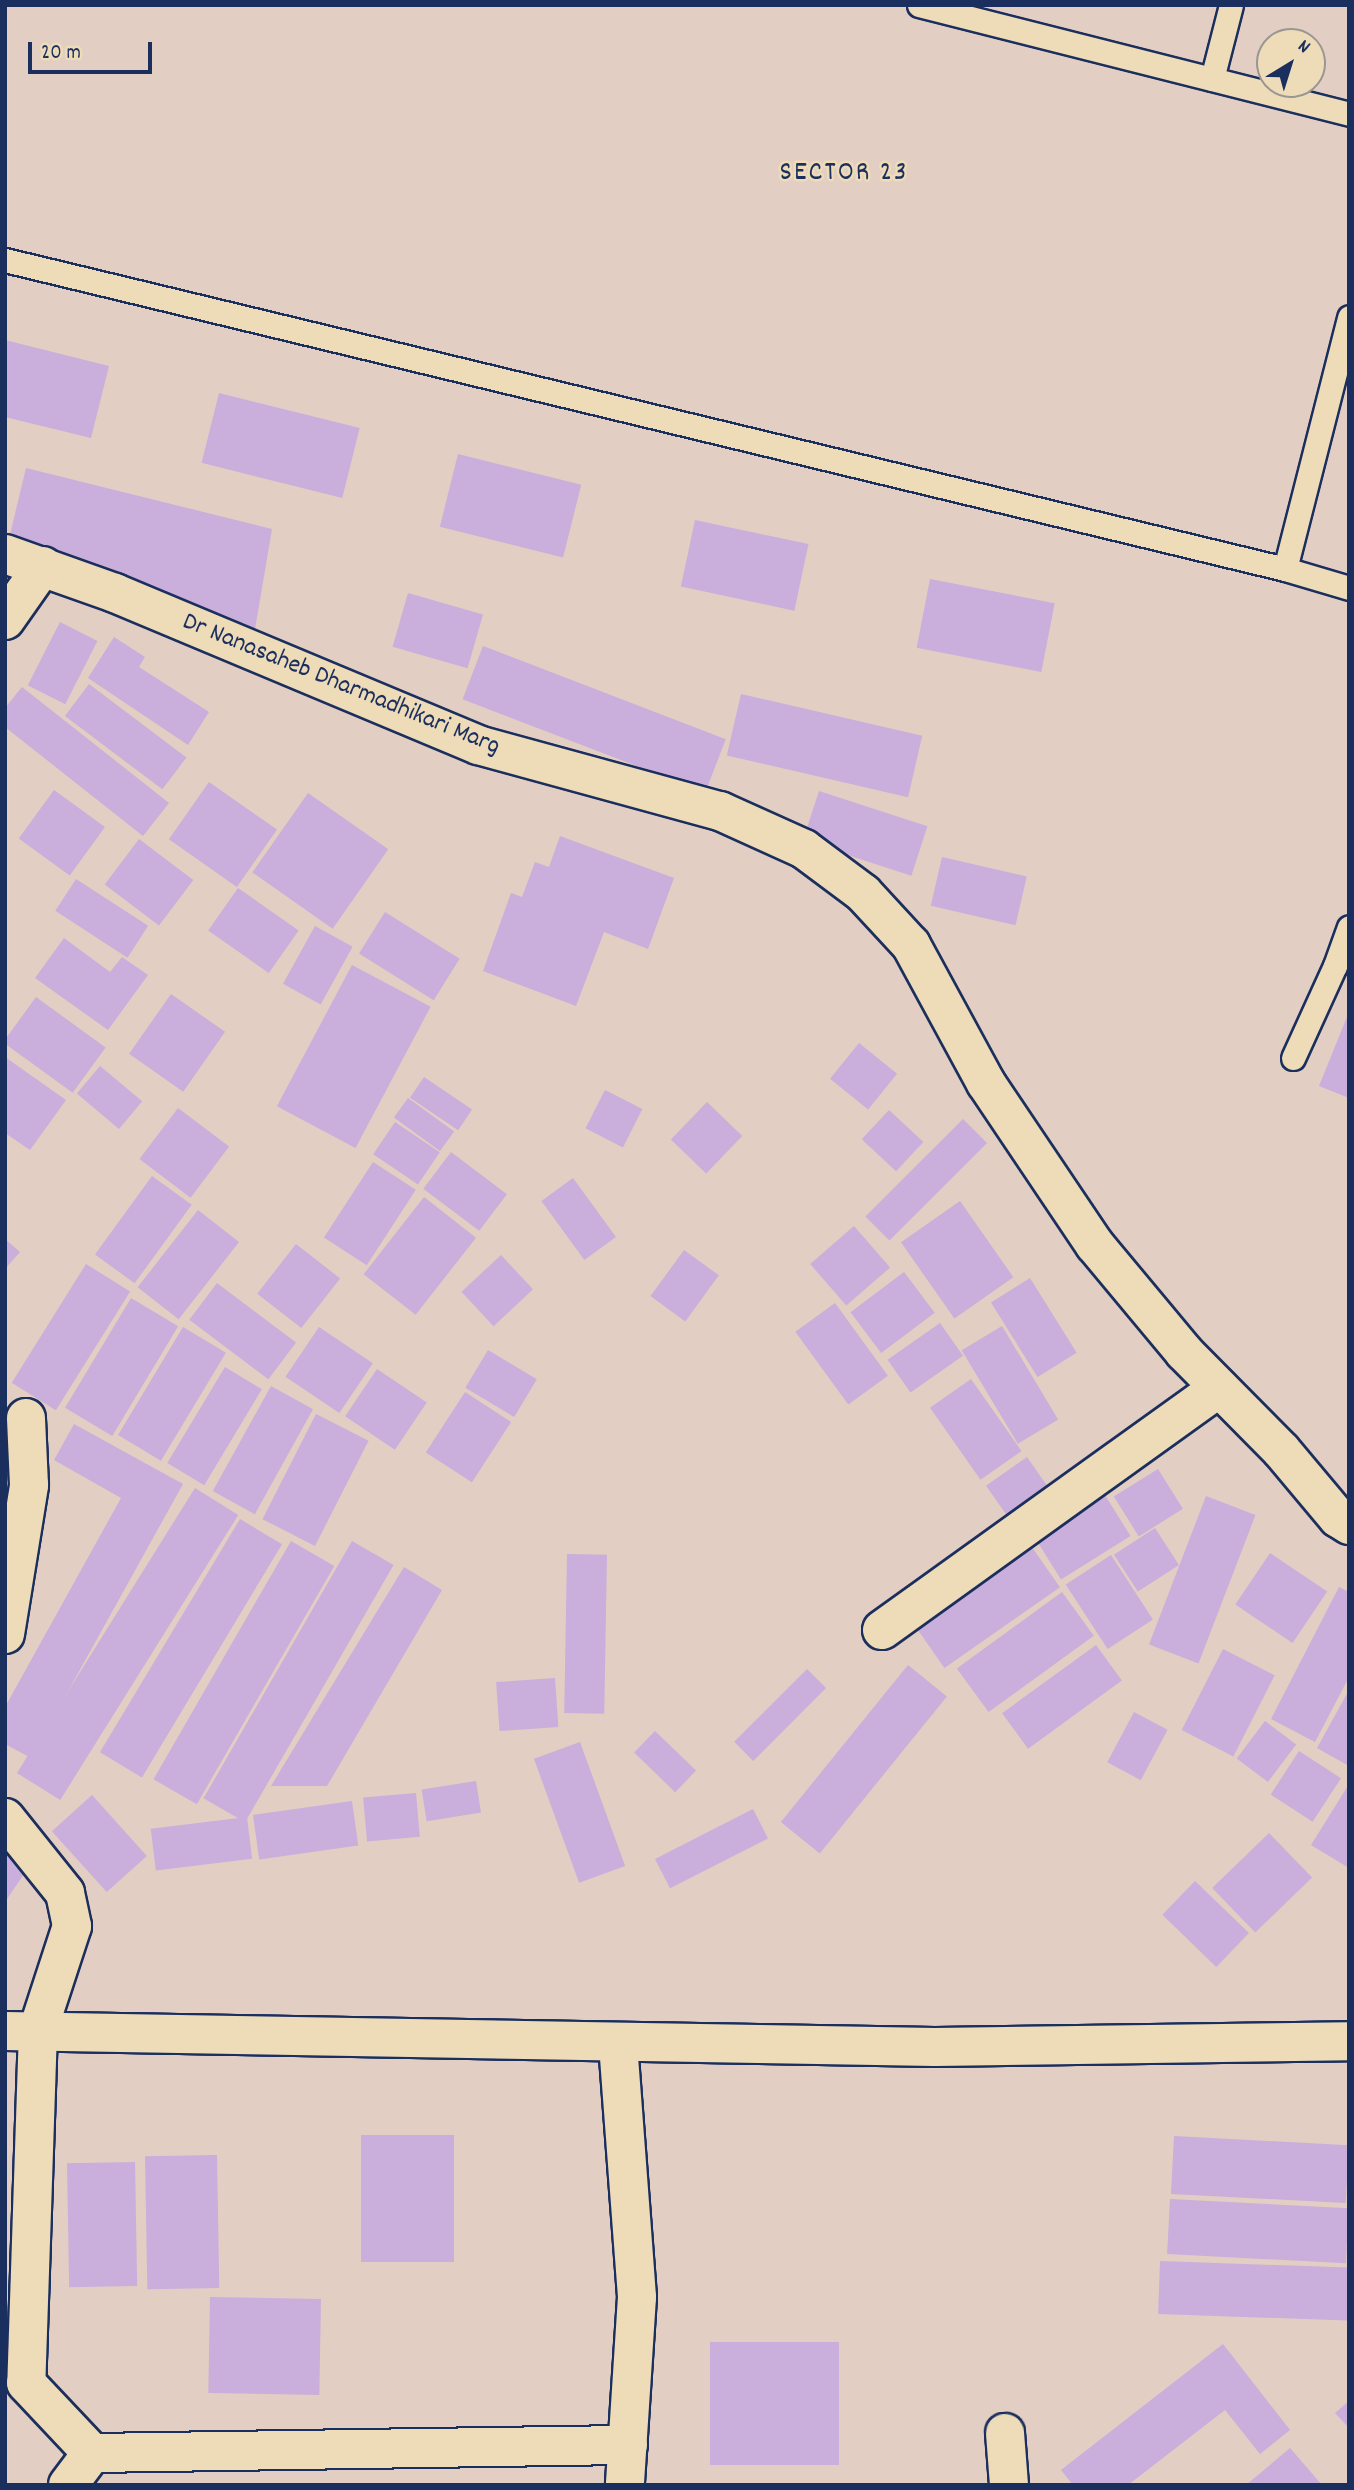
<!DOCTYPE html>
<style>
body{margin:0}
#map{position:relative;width:1354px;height:2490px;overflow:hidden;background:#e3cec3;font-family:Dekko,sans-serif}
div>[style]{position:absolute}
.building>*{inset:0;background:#caaedc;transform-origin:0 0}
.roads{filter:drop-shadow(2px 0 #1b2f5e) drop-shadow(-2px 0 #1b2f5e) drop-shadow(0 2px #1b2f5e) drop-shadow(0 -2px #1b2f5e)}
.service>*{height:23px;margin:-11.5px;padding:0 11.5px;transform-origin:11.5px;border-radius:11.5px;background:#eedbb8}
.minor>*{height:38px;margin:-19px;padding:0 19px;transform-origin:19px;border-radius:19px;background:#eedbb8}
.tertiary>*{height:38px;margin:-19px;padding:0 19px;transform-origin:19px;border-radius:19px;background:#eedbb8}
span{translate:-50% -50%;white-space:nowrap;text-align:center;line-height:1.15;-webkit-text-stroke:5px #eedbb8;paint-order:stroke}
.street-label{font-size:26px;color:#1b2f5e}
.neighbourhood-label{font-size:28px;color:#1b2f5e;letter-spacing:2px}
.frame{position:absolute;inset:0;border:7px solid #1b2f5e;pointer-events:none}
.north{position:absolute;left:1256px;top:28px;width:70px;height:70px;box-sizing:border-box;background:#eedbb8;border:2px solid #9a9694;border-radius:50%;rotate:38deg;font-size:19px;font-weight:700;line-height:28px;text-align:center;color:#1b2f5e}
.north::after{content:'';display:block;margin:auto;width:24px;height:32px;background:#1b2f5e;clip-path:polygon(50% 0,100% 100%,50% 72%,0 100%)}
.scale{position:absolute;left:28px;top:42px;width:124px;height:32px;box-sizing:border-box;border:4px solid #1b2f5e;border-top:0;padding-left:9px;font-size:21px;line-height:24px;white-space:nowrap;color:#1b2f5e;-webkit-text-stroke:5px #eedbb8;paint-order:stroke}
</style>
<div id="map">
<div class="building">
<div style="clip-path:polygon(5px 340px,109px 366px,91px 438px,5px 417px)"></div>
<div style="left:219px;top:393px;width:145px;height:72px;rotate:14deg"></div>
<div style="left:458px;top:454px;width:127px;height:75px;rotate:14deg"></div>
<div style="clip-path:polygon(26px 468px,272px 529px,254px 635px,8px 543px)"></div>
<div style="left:695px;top:520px;width:116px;height:68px;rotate:12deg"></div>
<div style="left:930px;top:579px;width:127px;height:70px;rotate:11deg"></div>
<div style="left:408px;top:593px;width:78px;height:56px;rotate:16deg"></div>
<div style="left:60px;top:622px;width:42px;height:71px;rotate:27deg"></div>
<div style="clip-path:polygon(114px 637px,145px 657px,139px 667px,209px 712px,188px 745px,88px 678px)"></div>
<div style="left:483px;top:646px;width:260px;height:57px;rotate:21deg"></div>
<div style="left:89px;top:684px;width:122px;height:40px;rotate:37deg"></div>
<div style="clip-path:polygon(22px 687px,169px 803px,143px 836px,5px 727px,5px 708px)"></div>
<div style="left:741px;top:694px;width:186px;height:63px;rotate:13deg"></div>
<div style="left:209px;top:782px;width:83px;height:70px;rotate:35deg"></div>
<div style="left:54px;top:790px;width:63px;height:60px;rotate:36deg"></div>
<div style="left:819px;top:791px;width:114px;height:52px;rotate:18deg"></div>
<div style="left:308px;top:793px;width:98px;height:97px;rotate:35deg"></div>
<div style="clip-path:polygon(560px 836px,674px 878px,648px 949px,604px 932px,576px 1006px,483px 971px,511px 893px,522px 897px,535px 862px,549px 867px)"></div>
<div style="left:139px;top:839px;width:68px;height:57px;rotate:37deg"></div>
<div style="left:942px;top:857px;width:87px;height:50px;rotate:13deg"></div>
<div style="left:76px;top:879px;width:86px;height:38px;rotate:33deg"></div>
<div style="left:238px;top:888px;width:74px;height:52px;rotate:35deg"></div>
<div style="left:385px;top:912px;width:88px;height:49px;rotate:32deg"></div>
<div style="left:315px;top:926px;width:43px;height:66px;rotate:29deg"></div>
<div style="clip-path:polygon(64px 938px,110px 972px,122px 957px,148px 975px,108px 1030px,35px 978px)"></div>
<div style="left:352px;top:965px;width:89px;height:160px;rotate:28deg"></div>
<div style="left:171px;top:994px;width:66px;height:73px;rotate:35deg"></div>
<div style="left:36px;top:997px;width:86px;height:56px;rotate:36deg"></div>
<div style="clip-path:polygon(1349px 1012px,1349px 1098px,1319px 1086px)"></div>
<div style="left:859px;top:1043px;width:49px;height:46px;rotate:39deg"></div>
<div style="clip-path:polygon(5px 1057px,66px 1100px,30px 1150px,5px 1133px)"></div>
<div style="left:100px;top:1066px;width:55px;height:36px;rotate:40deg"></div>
<div style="left:424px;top:1077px;width:58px;height:25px;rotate:34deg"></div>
<div style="left:605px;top:1090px;width:42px;height:43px;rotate:27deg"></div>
<div style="left:408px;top:1098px;width:57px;height:24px;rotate:36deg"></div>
<div style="left:707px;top:1102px;width:49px;height:52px;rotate:44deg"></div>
<div style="left:178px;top:1108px;width:64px;height:64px;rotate:37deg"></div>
<div style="left:889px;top:1110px;width:47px;height:40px;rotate:43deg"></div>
<div style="left:963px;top:1119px;width:34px;height:138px;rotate:45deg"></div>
<div style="left:395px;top:1122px;width:54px;height:39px;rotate:34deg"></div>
<div style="left:451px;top:1152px;width:70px;height:46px;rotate:37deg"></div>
<div style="left:373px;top:1162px;width:51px;height:90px;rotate:33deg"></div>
<div style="left:152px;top:1176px;width:49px;height:97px;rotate:36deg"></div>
<div style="left:573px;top:1178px;width:73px;height:39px;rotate:54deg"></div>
<div style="left:424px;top:1197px;width:66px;height:98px;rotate:38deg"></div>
<div style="left:960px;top:1201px;width:93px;height:72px;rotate:55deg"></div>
<div style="left:198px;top:1210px;width:52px;height:98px;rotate:38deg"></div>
<div style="left:854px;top:1226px;width:55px;height:58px;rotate:49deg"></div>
<div style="clip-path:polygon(5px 1239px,20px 1252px,5px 1269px)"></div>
<div style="left:296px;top:1244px;width:56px;height:63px;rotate:38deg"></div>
<div style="left:684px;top:1250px;width:43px;height:57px;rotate:36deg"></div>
<div style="left:501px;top:1255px;width:47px;height:54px;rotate:47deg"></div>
<div style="left:86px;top:1264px;width:52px;height:140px;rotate:32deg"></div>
<div style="left:904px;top:1272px;width:51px;height:67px;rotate:53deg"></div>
<div style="left:1030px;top:1278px;width:88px;height:46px;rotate:58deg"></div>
<div style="left:217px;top:1283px;width:99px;height:46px;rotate:37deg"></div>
<div style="left:131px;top:1298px;width:55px;height:128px;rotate:31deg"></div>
<div style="left:835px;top:1303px;width:90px;height:49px;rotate:54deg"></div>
<div style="left:940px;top:1323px;width:40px;height:64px;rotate:55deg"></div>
<div style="left:1002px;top:1326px;width:109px;height:47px;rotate:59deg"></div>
<div style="left:183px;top:1327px;width:50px;height:126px;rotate:31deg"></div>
<div style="left:319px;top:1327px;width:65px;height:60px;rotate:34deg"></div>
<div style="left:488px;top:1350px;width:57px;height:44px;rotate:31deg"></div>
<div style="left:225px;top:1367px;width:43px;height:112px;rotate:31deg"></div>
<div style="left:377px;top:1369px;width:60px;height:57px;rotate:34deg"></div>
<div style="left:971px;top:1379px;width:88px;height:50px;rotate:55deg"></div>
<div style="left:271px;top:1386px;width:48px;height:120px;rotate:29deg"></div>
<div style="left:465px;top:1392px;width:55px;height:72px;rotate:33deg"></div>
<div style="left:316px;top:1414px;width:59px;height:118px;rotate:27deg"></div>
<div style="clip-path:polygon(74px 1424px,183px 1484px,31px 1758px,5px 1744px,5px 1707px,121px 1498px,54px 1460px)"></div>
<div style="left:1027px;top:1457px;width:42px;height:50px;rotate:55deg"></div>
<div style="left:1158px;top:1469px;width:47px;height:52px;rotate:58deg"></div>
<div style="left:195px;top:1488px;width:51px;height:336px;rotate:32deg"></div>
<div style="left:1103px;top:1492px;width:52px;height:82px;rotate:58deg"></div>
<div style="left:1206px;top:1496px;width:53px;height:159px;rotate:21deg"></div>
<div style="left:240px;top:1519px;width:49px;height:272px;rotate:31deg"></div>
<div style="left:1155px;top:1528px;width:44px;height:49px;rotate:57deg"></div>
<div style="left:291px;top:1541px;width:50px;height:275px;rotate:30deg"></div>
<div style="left:352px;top:1541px;width:48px;height:297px;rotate:30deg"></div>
<div style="left:1029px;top:1543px;width:54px;height:141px;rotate:55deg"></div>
<div style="left:1270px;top:1553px;width:69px;height:62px;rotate:34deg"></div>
<div style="left:567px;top:1554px;width:40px;height:159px;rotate:1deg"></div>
<div style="left:1111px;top:1555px;width:77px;height:54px;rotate:57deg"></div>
<div style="clip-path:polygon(404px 1567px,442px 1590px,327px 1786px,271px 1786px)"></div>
<div style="clip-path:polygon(1339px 1587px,1349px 1592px,1349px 1677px,1315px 1742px,1271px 1719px)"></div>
<div style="left:1062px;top:1592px;width:54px;height:130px;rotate:54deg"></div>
<div style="left:1096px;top:1645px;width:44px;height:116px;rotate:54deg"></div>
<div style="left:1223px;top:1649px;width:58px;height:91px;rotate:27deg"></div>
<div style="left:908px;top:1665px;width:50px;height:202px;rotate:39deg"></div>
<div style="left:807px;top:1669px;width:27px;height:103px;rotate:45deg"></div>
<div style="left:555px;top:1678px;width:49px;height:59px;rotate:86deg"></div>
<div style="clip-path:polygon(1349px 1690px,1349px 1766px,1317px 1748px)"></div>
<div style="left:1134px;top:1712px;width:38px;height:57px;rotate:28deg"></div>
<div style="left:1265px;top:1721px;width:39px;height:47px;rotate:37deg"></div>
<div style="left:655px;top:1731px;width:57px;height:30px;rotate:44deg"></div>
<div style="left:580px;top:1742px;width:132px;height:49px;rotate:70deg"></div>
<div style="left:1299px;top:1751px;width:50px;height:52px;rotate:33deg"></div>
<div style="left:476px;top:1781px;width:32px;height:55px;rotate:81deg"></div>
<div style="clip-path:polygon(1349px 1784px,1349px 1868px,1311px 1845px)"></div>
<div style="left:416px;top:1793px;width:44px;height:53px;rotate:85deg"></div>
<div style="left:92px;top:1795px;width:82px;height:54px;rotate:48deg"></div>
<div style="left:352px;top:1801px;width:45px;height:100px;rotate:82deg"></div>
<div style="left:753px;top:1809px;width:33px;height:110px;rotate:63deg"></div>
<div style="left:247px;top:1817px;width:42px;height:97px;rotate:83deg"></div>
<div style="left:1269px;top:1833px;width:62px;height:79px;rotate:46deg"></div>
<div style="clip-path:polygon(5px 1853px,28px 1868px,5px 1902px)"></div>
<div style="left:1195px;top:1881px;width:75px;height:47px;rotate:44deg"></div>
<div style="left:361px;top:2135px;width:93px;height:127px"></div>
<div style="left:1174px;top:2136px;width:175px;height:58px;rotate:3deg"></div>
<div style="left:217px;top:2155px;width:133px;height:72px;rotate:89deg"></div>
<div style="left:135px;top:2162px;width:124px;height:68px;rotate:89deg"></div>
<div style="left:1170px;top:2199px;width:179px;height:55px;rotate:3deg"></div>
<div style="left:1160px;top:2261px;width:189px;height:53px;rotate:2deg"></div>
<div style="left:210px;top:2297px;width:111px;height:96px;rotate:1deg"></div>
<div style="left:839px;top:2342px;width:123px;height:129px;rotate:90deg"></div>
<div style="clip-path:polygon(1223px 2344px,1290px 2430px,1260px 2454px,1225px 2410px,1128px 2485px,1073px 2485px,1061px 2470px)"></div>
<div style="clip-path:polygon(1349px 2401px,1349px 2428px,1335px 2413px)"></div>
<div style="clip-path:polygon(1290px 2448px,1322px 2485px,1246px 2485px)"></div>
</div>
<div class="roads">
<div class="service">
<div style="left:919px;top:5px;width:444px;rotate:14.2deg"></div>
<div style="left:1212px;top:79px;width:76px;rotate:-75.6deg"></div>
<div style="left:5px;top:260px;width:1317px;rotate:13.57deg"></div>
<div style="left:1285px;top:569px;width:67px;rotate:16.5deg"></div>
<div style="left:1285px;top:569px;width:260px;rotate:-75.7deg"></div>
<div style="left:1293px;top:1058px;width:101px;rotate:-65.5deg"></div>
<div style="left:1335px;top:966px;width:41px;rotate:-70.3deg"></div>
</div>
<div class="minor">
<div style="left:5px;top:554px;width:117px;rotate:19.5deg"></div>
<div style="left:115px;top:593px;width:394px;rotate:22.7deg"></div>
<div style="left:478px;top:745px;width:251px;rotate:15.3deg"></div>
<div style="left:720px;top:811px;width:92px;rotate:24.3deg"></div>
<div style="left:804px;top:849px;width:74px;rotate:36.7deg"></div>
<div style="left:863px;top:893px;width:71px;rotate:47.3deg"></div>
<div style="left:911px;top:945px;width:157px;rotate:61.5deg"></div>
<div style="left:986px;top:1083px;width:195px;rotate:56.1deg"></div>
<div style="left:1095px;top:1245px;width:139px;rotate:50.2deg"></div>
<div style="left:1184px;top:1352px;width:138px;rotate:45.3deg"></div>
<div style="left:1281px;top:1450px;width:89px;rotate:50deg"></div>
<div style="left:1338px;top:1518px;width:13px;rotate:32deg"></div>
<div style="left:5px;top:620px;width:66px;rotate:-54.9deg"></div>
<div style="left:882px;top:1630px;width:415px;rotate:-35.7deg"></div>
<div style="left:5px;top:1634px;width:151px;rotate:-80.8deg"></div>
<div style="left:29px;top:1485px;width:67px;rotate:-92.6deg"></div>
<div style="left:5px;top:1818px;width:96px;rotate:51.3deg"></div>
<div style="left:65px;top:1893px;width:34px;rotate:78deg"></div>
<div style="left:72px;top:1926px;width:109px;rotate:108.1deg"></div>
<div style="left:38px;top:2030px;width:353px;rotate:91.9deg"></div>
<div style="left:26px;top:2383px;width:96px;rotate:46.7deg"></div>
<div style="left:92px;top:2453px;width:40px;rotate:127deg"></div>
<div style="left:618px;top:2044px;width:254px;rotate:85.7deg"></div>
<div style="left:637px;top:2297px;width:188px;rotate:93.7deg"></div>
<div style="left:1005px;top:2433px;width:52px;rotate:85.6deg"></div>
<div style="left:92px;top:2453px;width:536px;rotate:-0.86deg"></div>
</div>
<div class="tertiary">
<div style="left:5px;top:2031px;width:930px;rotate:0.99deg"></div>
<div style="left:935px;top:2047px;width:414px;rotate:-0.8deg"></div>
</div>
</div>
<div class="street-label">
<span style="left:341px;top:685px;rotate:22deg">Dr Nanasaheb Dharmadhikari Marg</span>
</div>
<div class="neighbourhood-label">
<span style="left:844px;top:174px">SECTOR 23</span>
</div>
<div class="frame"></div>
<div class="north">N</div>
<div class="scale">20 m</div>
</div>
